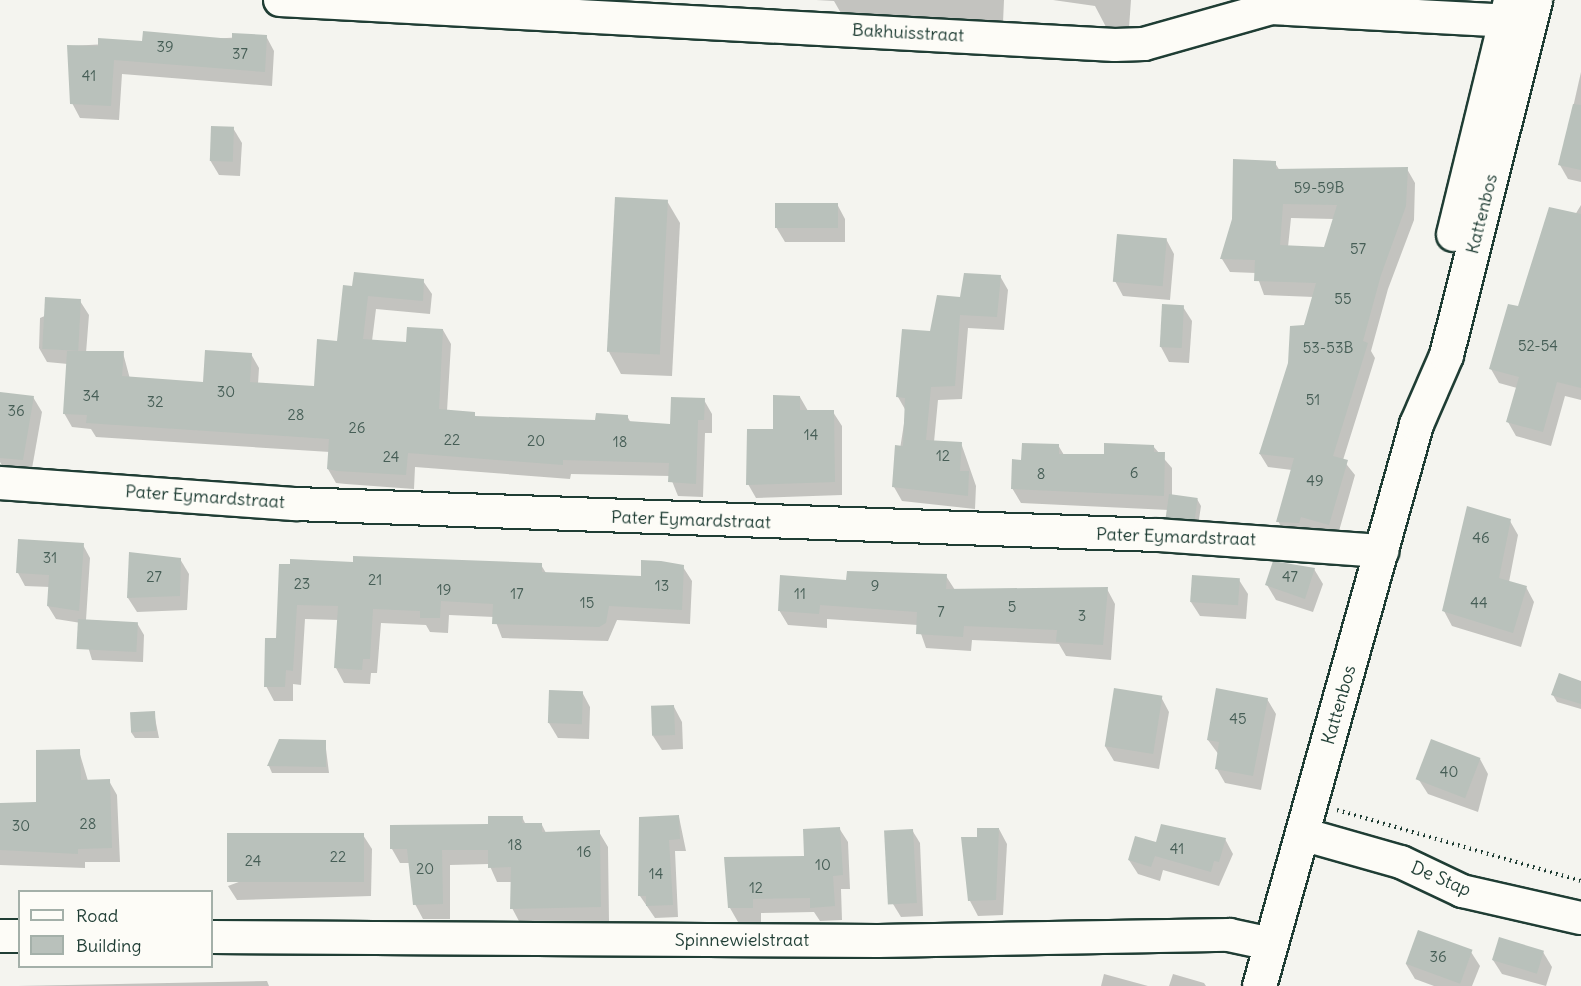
<!DOCTYPE html>
<style>
body{margin:0}
#map{position:relative;width:1581px;height:986px;overflow:hidden;background:#f4f4ef;font-family:Delius,sans-serif}
div>[style]{position:absolute}
.shadow>*{inset:0;background:#0003}
.building>*{inset:0;background:#b9c1bb;transform-origin:0 0}
.path>*{height:4px;margin-top:-2px;transform-origin:0;background:repeating-linear-gradient(90deg,#1f3d34 0 1.5px,transparent 0 6px)}
.roads{filter:drop-shadow(2px 0 #1f3d34) drop-shadow(-2px 0 #1f3d34) drop-shadow(0 2px #1f3d34) drop-shadow(0 -2px #1f3d34)}
.street>*{height:32px;margin:-16px;padding:0 16px;transform-origin:16px;border-radius:16px;background:#fdfcf7}
.secondary>*{height:33px;margin:-16.5px;padding:0 16.5px;transform-origin:16.5px;border-radius:16.5px;background:#fdfcf7}
span{translate:-50% -50%;white-space:nowrap;text-align:center;line-height:1.15;-webkit-text-stroke:4.5px #fdfcf7;paint-order:stroke}
.number-label{font-size:15px;color:#465e56}
.number-label span{-webkit-text-stroke-width:0}
.street-label{font-size:18px;color:#1f3d34}
.legend{position:absolute;left:18px;top:890px;width:195px;height:78px;box-sizing:border-box;background:#fdfcf7;border:2px solid #a4b0a9;margin:0;padding:8px 10px;list-style:none;font-size:18px;color:#1f3d34}
.legend li{display:flex;align-items:center;gap:12px;height:30px}
.legend b{width:30px;border:2px solid #a4b0a9}
</style>
<div id="map">
<div class="shadow">
<div style="clip-path:polygon(816px 0,1004px 0,1003px 23px,842px 15px,834px 1px)"></div>
<div style="clip-path:polygon(1053px 0,1131px 0,1129px 28px,1106px 27px,1095px 6px)"></div>
<div style="clip-path:polygon(266px 36px,274px 51px,272px 86px,122px 74px,119px 120px,80px 118px,72px 103px,69px 46px)"></div>
<div style="clip-path:polygon(1581px 72px,1581px 182px,1568px 179px,1560px 165px)"></div>
<div style="clip-path:polygon(233px 128px,242px 143px,240px 176px,219px 175px,210px 160px)"></div>
<div style="clip-path:polygon(evenodd,1275px 163px,1280px 171px,1407px 169px,1415px 183px,1414px 220px,1388px 289px,1371px 351px,1375px 358px,1343px 460px,1355px 475px,1337px 538px,1286px 535px,1278px 521px,1292px 470px,1268px 467px,1260px 454px,1314px 297px,1264px 295px,1256px 273px,1230px 272px,1222px 259px,1275px 163px,1291px 218px,1334px 219px,1325px 249px,1288px 247px,1291px 218px)"></div>
<div style="clip-path:polygon(667px 201px,680px 223px,672px 376px,621px 374px,609px 352px)"></div>
<div style="clip-path:polygon(837px 204px,845px 219px,845px 242px,785px 242px,776px 227px)"></div>
<div style="clip-path:polygon(1581px 205px,1581px 400px,1565px 396px,1551px 446px,1516px 436px,1508px 422px,1517px 388px,1499px 383px,1491px 369px,1519px 308px)"></div>
<div style="clip-path:polygon(1166px 239px,1174px 254px,1170px 300px,1123px 296px,1115px 281px)"></div>
<div style="clip-path:polygon(1000px 276px,1008px 290px,1004px 330px,968px 328px,962px 399px,938px 400px,934px 442px,961px 443px,976px 486px,975px 509px,902px 501px,894px 487px,906px 411px,898px 397px,931px 333px,961px 298px)"></div>
<div style="clip-path:polygon(423px 281px,432px 294px,430px 314px,376px 309px,372px 341px,407px 344px,443px 330px,451px 344px,447px 411px,477px 418px,597px 422px,627px 416px,631px 423px,671px 426px,704px 400px,712px 414px,712px 433px,705px 433px,703px 497px,678px 496px,670px 476px,571px 474px,570px 479px,415px 467px,414px 489px,346px 484px,336px 483px,328px 469px,330px 452px,96px 437px,91px 429px,72px 427px,64px 413px,68px 364px,47px 362px,39px 348px,40px 318px,80px 301px,89px 315px,86px 353px,123px 353px,130px 379px,204px 384px,251px 354px,259px 368px,258px 384px,315px 388px,338px 342px,354px 288px)"></div>
<div style="clip-path:polygon(1183px 307px,1192px 321px,1189px 363px,1169px 362px,1161px 347px)"></div>
<div style="clip-path:polygon(0 394px,33px 397px,42px 412px,31px 474px,6px 472px,0 462px)"></div>
<div style="clip-path:polygon(800px 397px,808px 411px,833px 412px,842px 426px,842px 495px,756px 498px,748px 484px,774px 431px)"></div>
<div style="clip-path:polygon(1058px 445px,1064px 455px,1105px 456px,1153px 446px,1172px 468px,1172px 496px,1197px 499px,1201px 506px,1198px 526px,1172px 524px,1169px 510px,1021px 503px,1012px 488px,1023px 462px)"></div>
<div style="clip-path:polygon(1510px 521px,1518px 535px,1509px 582px,1526px 587px,1534px 602px,1521px 647px,1452px 626px,1444px 611px)"></div>
<div style="clip-path:polygon(83px 545px,90px 558px,86px 620px,137px 623px,144px 635px,143px 662px,92px 660px,81px 623px,56px 619px,48px 606px,50px 587px,25px 586px,18px 573px)"></div>
<div style="clip-path:polygon(180px 559px,189px 574px,187px 610px,137px 612px,128px 598px)"></div>
<div style="clip-path:polygon(280px 565px,541px 565px,546px 573px,642px 577px,683px 567px,692px 581px,690px 624px,617px 620px,608px 641px,502px 638px,494px 617px,449px 615px,448px 633px,430px 632px,426px 625px,381px 623px,377px 673px,371px 673px,370px 684px,344px 683px,336px 668px,339px 620px,305px 619px,301px 685px,293px 684px,293px 701px,274px 701px,266px 686px,277px 640px)"></div>
<div style="clip-path:polygon(1314px 569px,1323px 584px,1313px 612px,1276px 600px,1267px 585px)"></div>
<div style="clip-path:polygon(946px 576px,955px 590px,1107px 589px,1115px 604px,1111px 660px,1066px 656px,1059px 644px,972px 640px,971px 651px,926px 648px,918px 625px,827px 619px,827px 628px,788px 625px,779px 610px,848px 581px)"></div>
<div style="clip-path:polygon(1239px 580px,1248px 594px,1246px 619px,1200px 616px,1191px 602px)"></div>
<div style="clip-path:polygon(1581px 682px,1581px 709px,1557px 702px,1553px 695px)"></div>
<div style="clip-path:polygon(582px 692px,590px 707px,589px 739px,558px 738px,549px 723px)"></div>
<div style="clip-path:polygon(1161px 697px,1169px 712px,1159px 769px,1114px 761px,1105px 746px)"></div>
<div style="clip-path:polygon(1267px 699px,1276px 714px,1261px 790px,1225px 783px,1217px 769px,1219px 755px,1208px 740px)"></div>
<div style="clip-path:polygon(674px 707px,682px 722px,683px 749px,662px 750px,653px 736px)"></div>
<div style="clip-path:polygon(154px 713px,159px 738px,135px 738px,131px 732px)"></div>
<div style="clip-path:polygon(280px 740px,325px 741px,329px 773px,272px 773px,269px 766px)"></div>
<div style="clip-path:polygon(1432px 741px,1480px 759px,1488px 774px,1478px 812px,1428px 794px,1419px 780px)"></div>
<div style="clip-path:polygon(79px 751px,88px 781px,109px 781px,117px 795px,120px 862px,85px 862px,85px 868px,0 865px,0 804px,38px 804px)"></div>
<div style="clip-path:polygon(522px 817px,526px 825px,542px 825px,546px 833px,599px 832px,608px 847px,609px 921px,520px 923px,512px 908px,512px 882px,497px 882px,489px 864px,450px 865px,450px 919px,423px 919px,415px 904px,410px 863px,400px 863px,392px 849px)"></div>
<div style="clip-path:polygon(679px 817px,686px 851px,675px 851px,678px 917px,655px 918px,640px 896px)"></div>
<div style="clip-path:polygon(839px 828px,848px 842px,850px 889px,841px 889px,842px 920px,820px 921px,814px 912px,761px 913px,761px 922px,738px 922px,730px 908px,806px 858px)"></div>
<div style="clip-path:polygon(999px 829px,1007px 844px,1003px 915px,978px 916px,970px 901px)"></div>
<div style="clip-path:polygon(912px 830px,920px 843px,923px 916px,901px 917px,893px 904px)"></div>
<div style="clip-path:polygon(363px 835px,372px 849px,371px 896px,237px 900px,228px 886px)"></div>
<div style="clip-path:polygon(1225px 839px,1233px 854px,1219px 886px,1163px 870px,1160px 881px,1138px 874px,1129px 860px,1157px 844px)"></div>
<div style="clip-path:polygon(1471px 952px,1480px 966px,1472px 986px,1434px 986px,1415px 979px,1406px 964px)"></div>
<div style="clip-path:polygon(1543px 952px,1552px 967px,1546px 986px,1502px 974px,1493px 960px)"></div>
<div style="clip-path:polygon(1104px 974px,1148px 986px,1101px 986px)"></div>
<div style="clip-path:polygon(1173px 974px,1204px 983px,1206px 986px,1169px 986px)"></div>
<div style="clip-path:polygon(267px 981px,269px 986px,295px 986px,17px 986px)"></div>
</div>
<div class="building">
<div style="clip-path:polygon(143px 31px,232px 39px,232px 33px,267px 35px,265px 72px,114px 60px,111px 106px,70px 104px,67px 45px,98px 46px,98px 38px,142px 41px)"></div>
<div style="clip-path:polygon(1573px 104px,1581px 105px,1581px 170px,1558px 165px)"></div>
<div style="left:211px;top:126px;width:23px;height:35px;rotate:2deg"></div>
<div style="clip-path:polygon(evenodd,1233px 159px,1276px 161px,1276px 169px,1408px 167px,1406px 206px,1381px 275px,1363px 341px,1368px 343px,1333px 456px,1348px 460px,1329px 525px,1301px 517px,1299px 523px,1276px 522px,1294px 458px,1259px 454px,1288px 363px,1290px 326px,1304px 325px,1316px 283px,1254px 281px,1255px 260px,1220px 259px,1232px 219px,1233px 159px,1283px 204px,1337px 205px,1324px 247px,1280px 245px,1283px 204px)"></div>
<div style="left:615px;top:197px;width:53px;height:155px;rotate:3deg"></div>
<div style="left:775px;top:203px;width:63px;height:25px"></div>
<div style="clip-path:polygon(1549px 207px,1581px 214px,1581px 388px,1557px 382px,1543px 432px,1506px 422px,1519px 377px,1489px 369px,1508px 304px,1518px 306px)"></div>
<div style="left:1117px;top:234px;width:50px;height:48px;rotate:5deg"></div>
<div style="clip-path:polygon(354px 272px,424px 279px,423px 301px,368px 296px,363px 339px,406px 342px,407px 327px,443px 329px,439px 409px,475px 412px,475px 416px,595px 420px,596px 413px,628px 415px,628px 421px,670px 424px,671px 397px,705px 398px,704px 420px,698px 420px,696px 484px,668px 482px,669px 463px,563px 460px,563px 465px,408px 453px,406px 475px,337px 471px,327px 469px,329px 439px,86px 423px,87px 415px,63px 414px,67px 351px,124px 351px,122px 376px,203px 382px,205px 350px,252px 353px,250px 382px,314px 386px,317px 339px,337px 341px,343px 285px,352px 286px)"></div>
<div style="clip-path:polygon(964px 273px,1001px 275px,997px 317px,960px 315px,955px 386px,931px 387px,926px 440px,962px 442px,960px 471px,969px 471px,968px 496px,892px 487px,895px 445px,903px 446px,905px 398px,896px 397px,902px 329px,930px 331px,937px 295px,960px 297px)"></div>
<div style="left:45px;top:297px;width:36px;height:52px;rotate:3deg"></div>
<div style="left:1162px;top:304px;width:22px;height:43px;rotate:3deg"></div>
<div style="clip-path:polygon(0 392px,34px 396px,23px 460px,0 458px)"></div>
<div style="clip-path:polygon(773px 395px,800px 396px,800px 410px,834px 410px,835px 482px,746px 485px,747px 429px,773px 429px)"></div>
<div style="clip-path:polygon(1022px 443px,1059px 444px,1059px 454px,1104px 454px,1104px 443px,1154px 445px,1154px 452px,1165px 452px,1164px 496px,1011px 489px,1012px 459px,1021px 460px)"></div>
<div style="left:1169px;top:494px;width:29px;height:24px;rotate:8deg"></div>
<div style="clip-path:polygon(1467px 506px,1511px 519px,1499px 578px,1527px 586px,1513px 633px,1442px 611px)"></div>
<div style="clip-path:polygon(18px 539px,84px 543px,79px 611px,47px 606px,49px 575px,16px 573px)"></div>
<div style="clip-path:polygon(129px 552px,181px 558px,180px 596px,127px 598px)"></div>
<div style="clip-path:polygon(353px 556px,542px 563px,542px 572px,641px 576px,641px 560px,661px 561px,684px 565px,682px 610px,609px 606px,606px 623px,599px 627px,492px 624px,493px 604px,441px 601px,440px 618px,420px 618px,420px 611px,373px 609px,370px 659px,363px 659px,362px 670px,334px 668px,338px 606px,297px 605px,293px 671px,286px 670px,285px 687px,264px 687px,265px 638px,276px 638px,279px 564px,290px 564px,290px 559px,353px 562px)"></div>
<div style="clip-path:polygon(1273px 561px,1315px 568px,1305px 599px,1265px 585px)"></div>
<div style="clip-path:polygon(847px 571px,947px 574px,946px 589px,1108px 587px,1103px 645px,1056px 642px,1057px 630px,964px 626px,963px 637px,916px 634px,917px 612px,820px 605px,819px 614px,778px 611px,780px 575px,846px 580px)"></div>
<div style="left:1192px;top:575px;width:48px;height:27px;rotate:4deg"></div>
<div style="left:78px;top:619px;width:60px;height:30px;rotate:3deg"></div>
<div style="clip-path:polygon(1559px 673px,1581px 681px,1581px 704px,1551px 695px)"></div>
<div style="left:1114px;top:688px;width:49px;height:59px;rotate:9deg"></div>
<div style="clip-path:polygon(1216px 688px,1268px 698px,1253px 776px,1215px 769px,1219px 742px,1207px 740px)"></div>
<div style="left:549px;top:690px;width:34px;height:33px;rotate:2deg"></div>
<div style="left:674px;top:705px;width:30px;height:23px;rotate:88deg"></div>
<div style="left:155px;top:711px;width:20px;height:25px;rotate:87deg"></div>
<div style="clip-path:polygon(279px 739px,326px 740px,326px 767px,267px 766px)"></div>
<div style="left:1431px;top:739px;width:53px;height:43px;rotate:21deg"></div>
<div style="clip-path:polygon(80px 749px,81px 780px,110px 779px,112px 848px,78px 849px,78px 854px,0 850px,0 803px,36px 802px,36px 750px)"></div>
<div style="clip-path:polygon(679px 815px,680px 839px,669px 840px,673px 905px,646px 906px,646px 896px,638px 896px,639px 817px)"></div>
<div style="clip-path:polygon(488px 816px,523px 816px,522px 823px,542px 823px,542px 832px,600px 830px,601px 907px,510px 909px,511px 867px,488px 868px,488px 850px,442px 850px,443px 904px,413px 905px,407px 849px,390px 849px,390px 825px,488px 824px)"></div>
<div style="clip-path:polygon(1161px 824px,1226px 838px,1219px 862px,1214px 861px,1211px 872px,1155px 856px,1151px 867px,1128px 860px,1135px 836px,1156px 842px)"></div>
<div style="clip-path:polygon(840px 827px,843px 875px,833px 876px,835px 906px,810px 908px,810px 898px,753px 899px,753px 908px,728px 908px,724px 857px,804px 856px,803px 829px)"></div>
<div style="clip-path:polygon(977px 828px,999px 828px,996px 900px,968px 901px,961px 837px,977px 837px)"></div>
<div style="left:913px;top:829px;width:74px;height:29px;rotate:87deg"></div>
<div style="left:364px;top:833px;width:49px;height:137px;rotate:90deg"></div>
<div style="left:1418px;top:930px;width:58px;height:36px;rotate:20deg"></div>
<div style="left:1499px;top:937px;width:47px;height:24px;rotate:17deg"></div>
</div>
<div class="path">
<div style="left:1337px;top:810px;width:254px;rotate:16.2deg"></div>
</div>
<div class="roads">
<div class="street">
<div style="left:280px;top:0;width:836px;rotate:3.08deg"></div>
<div style="left:1115px;top:45px;width:29px;rotate:-2deg"></div>
<div style="left:1144px;top:44px;width:132px;rotate:-15.8deg"></div>
<div style="left:1271px;top:8px;width:259px;rotate:3.1deg"></div>
<div style="left:0;top:483px;width:296px;rotate:4.1deg"></div>
<div style="left:295px;top:504px;width:864px;rotate:2.06deg"></div>
<div style="left:1158px;top:535px;width:225px;rotate:4.1deg"></div>
<div style="left:1302px;top:834px;width:103px;rotate:15.8deg"></div>
<div style="left:1401px;top:862px;width:68px;rotate:25.4deg"></div>
<div style="left:1462px;top:891px;width:122px;rotate:12.8deg"></div>
<div style="left:0;top:936px;width:20px"></div>
<div style="left:212px;top:937px;width:666px;rotate:0.34deg"></div>
<div style="left:878px;top:941px;width:351px;rotate:-1deg"></div>
<div style="left:1229px;top:935px;width:43px;rotate:12.1deg"></div>
</div>
<div class="secondary">
<div style="left:1453px;top:234px;width:241px;rotate:-76.3deg"></div>
<div style="left:1259px;top:986px;width:584px;rotate:-74.39deg"></div>
<div style="left:1416px;top:424px;width:75px;rotate:-66.5deg"></div>
<div style="left:1446px;top:355px;width:366px;rotate:-75.9deg"></div>
</div>
</div>
<div class="number-label">
<span style="left:165px;top:47px">39</span>
<span style="left:240px;top:54px">37</span>
<span style="left:89px;top:76px">41</span>
<span style="left:1319px;top:188px">59-59B</span>
<span style="left:1358px;top:249px">57</span>
<span style="left:1343px;top:299px">55</span>
<span style="left:1538px;top:346px">52-54</span>
<span style="left:1328px;top:348px">53-53B</span>
<span style="left:226px;top:392px">30</span>
<span style="left:91px;top:396px">34</span>
<span style="left:1313px;top:400px">51</span>
<span style="left:155px;top:402px">32</span>
<span style="left:16px;top:411px">36</span>
<span style="left:296px;top:415px">28</span>
<span style="left:357px;top:428px">26</span>
<span style="left:811px;top:435px">14</span>
<span style="left:452px;top:440px">22</span>
<span style="left:536px;top:441px">20</span>
<span style="left:620px;top:442px">18</span>
<span style="left:943px;top:456px">12</span>
<span style="left:391px;top:457px">24</span>
<span style="left:1134px;top:473px">6</span>
<span style="left:1041px;top:474px">8</span>
<span style="left:1315px;top:481px">49</span>
<span style="left:1481px;top:538px">46</span>
<span style="left:50px;top:558px">31</span>
<span style="left:154px;top:577px">27</span>
<span style="left:1290px;top:577px">47</span>
<span style="left:375px;top:580px">21</span>
<span style="left:302px;top:584px">23</span>
<span style="left:662px;top:586px">13</span>
<span style="left:875px;top:586px">9</span>
<span style="left:444px;top:590px">19</span>
<span style="left:517px;top:594px">17</span>
<span style="left:800px;top:594px">11</span>
<span style="left:587px;top:603px">15</span>
<span style="left:1479px;top:603px">44</span>
<span style="left:1012px;top:607px">5</span>
<span style="left:941px;top:612px">7</span>
<span style="left:1082px;top:616px">3</span>
<span style="left:1238px;top:719px">45</span>
<span style="left:1449px;top:772px">40</span>
<span style="left:88px;top:824px">28</span>
<span style="left:21px;top:826px">30</span>
<span style="left:515px;top:845px">18</span>
<span style="left:1177px;top:849px">41</span>
<span style="left:584px;top:852px">16</span>
<span style="left:338px;top:857px">22</span>
<span style="left:253px;top:861px">24</span>
<span style="left:823px;top:865px">10</span>
<span style="left:425px;top:869px">20</span>
<span style="left:656px;top:874px">14</span>
<span style="left:756px;top:888px">12</span>
<span style="left:1438px;top:957px">36</span>
</div>
<div class="street-label">
<span style="left:908px;top:33px;rotate:3deg">Bakhuisstraat</span>
<span style="left:1482px;top:214px;rotate:-76deg">Kattenbos</span>
<span style="left:205px;top:497px;rotate:4deg">Pater Eymardstraat</span>
<span style="left:691px;top:520px;rotate:2deg">Pater Eymardstraat</span>
<span style="left:1176px;top:537px;rotate:2deg">Pater Eymardstraat</span>
<span style="left:1339px;top:705px;rotate:-74deg">Kattenbos</span>
<span style="left:1441px;top:879px;rotate:23deg">De Stap</span>
<span style="left:742px;top:940px">Spinnewielstraat</span>
</div>
<ul class="legend">
<li><b style="height:8px;background:#fdfcf7"></b>Road</li>
<li><b style="height:16px;background:#b9c1bb"></b>Building</li>
</ul>
</div>
